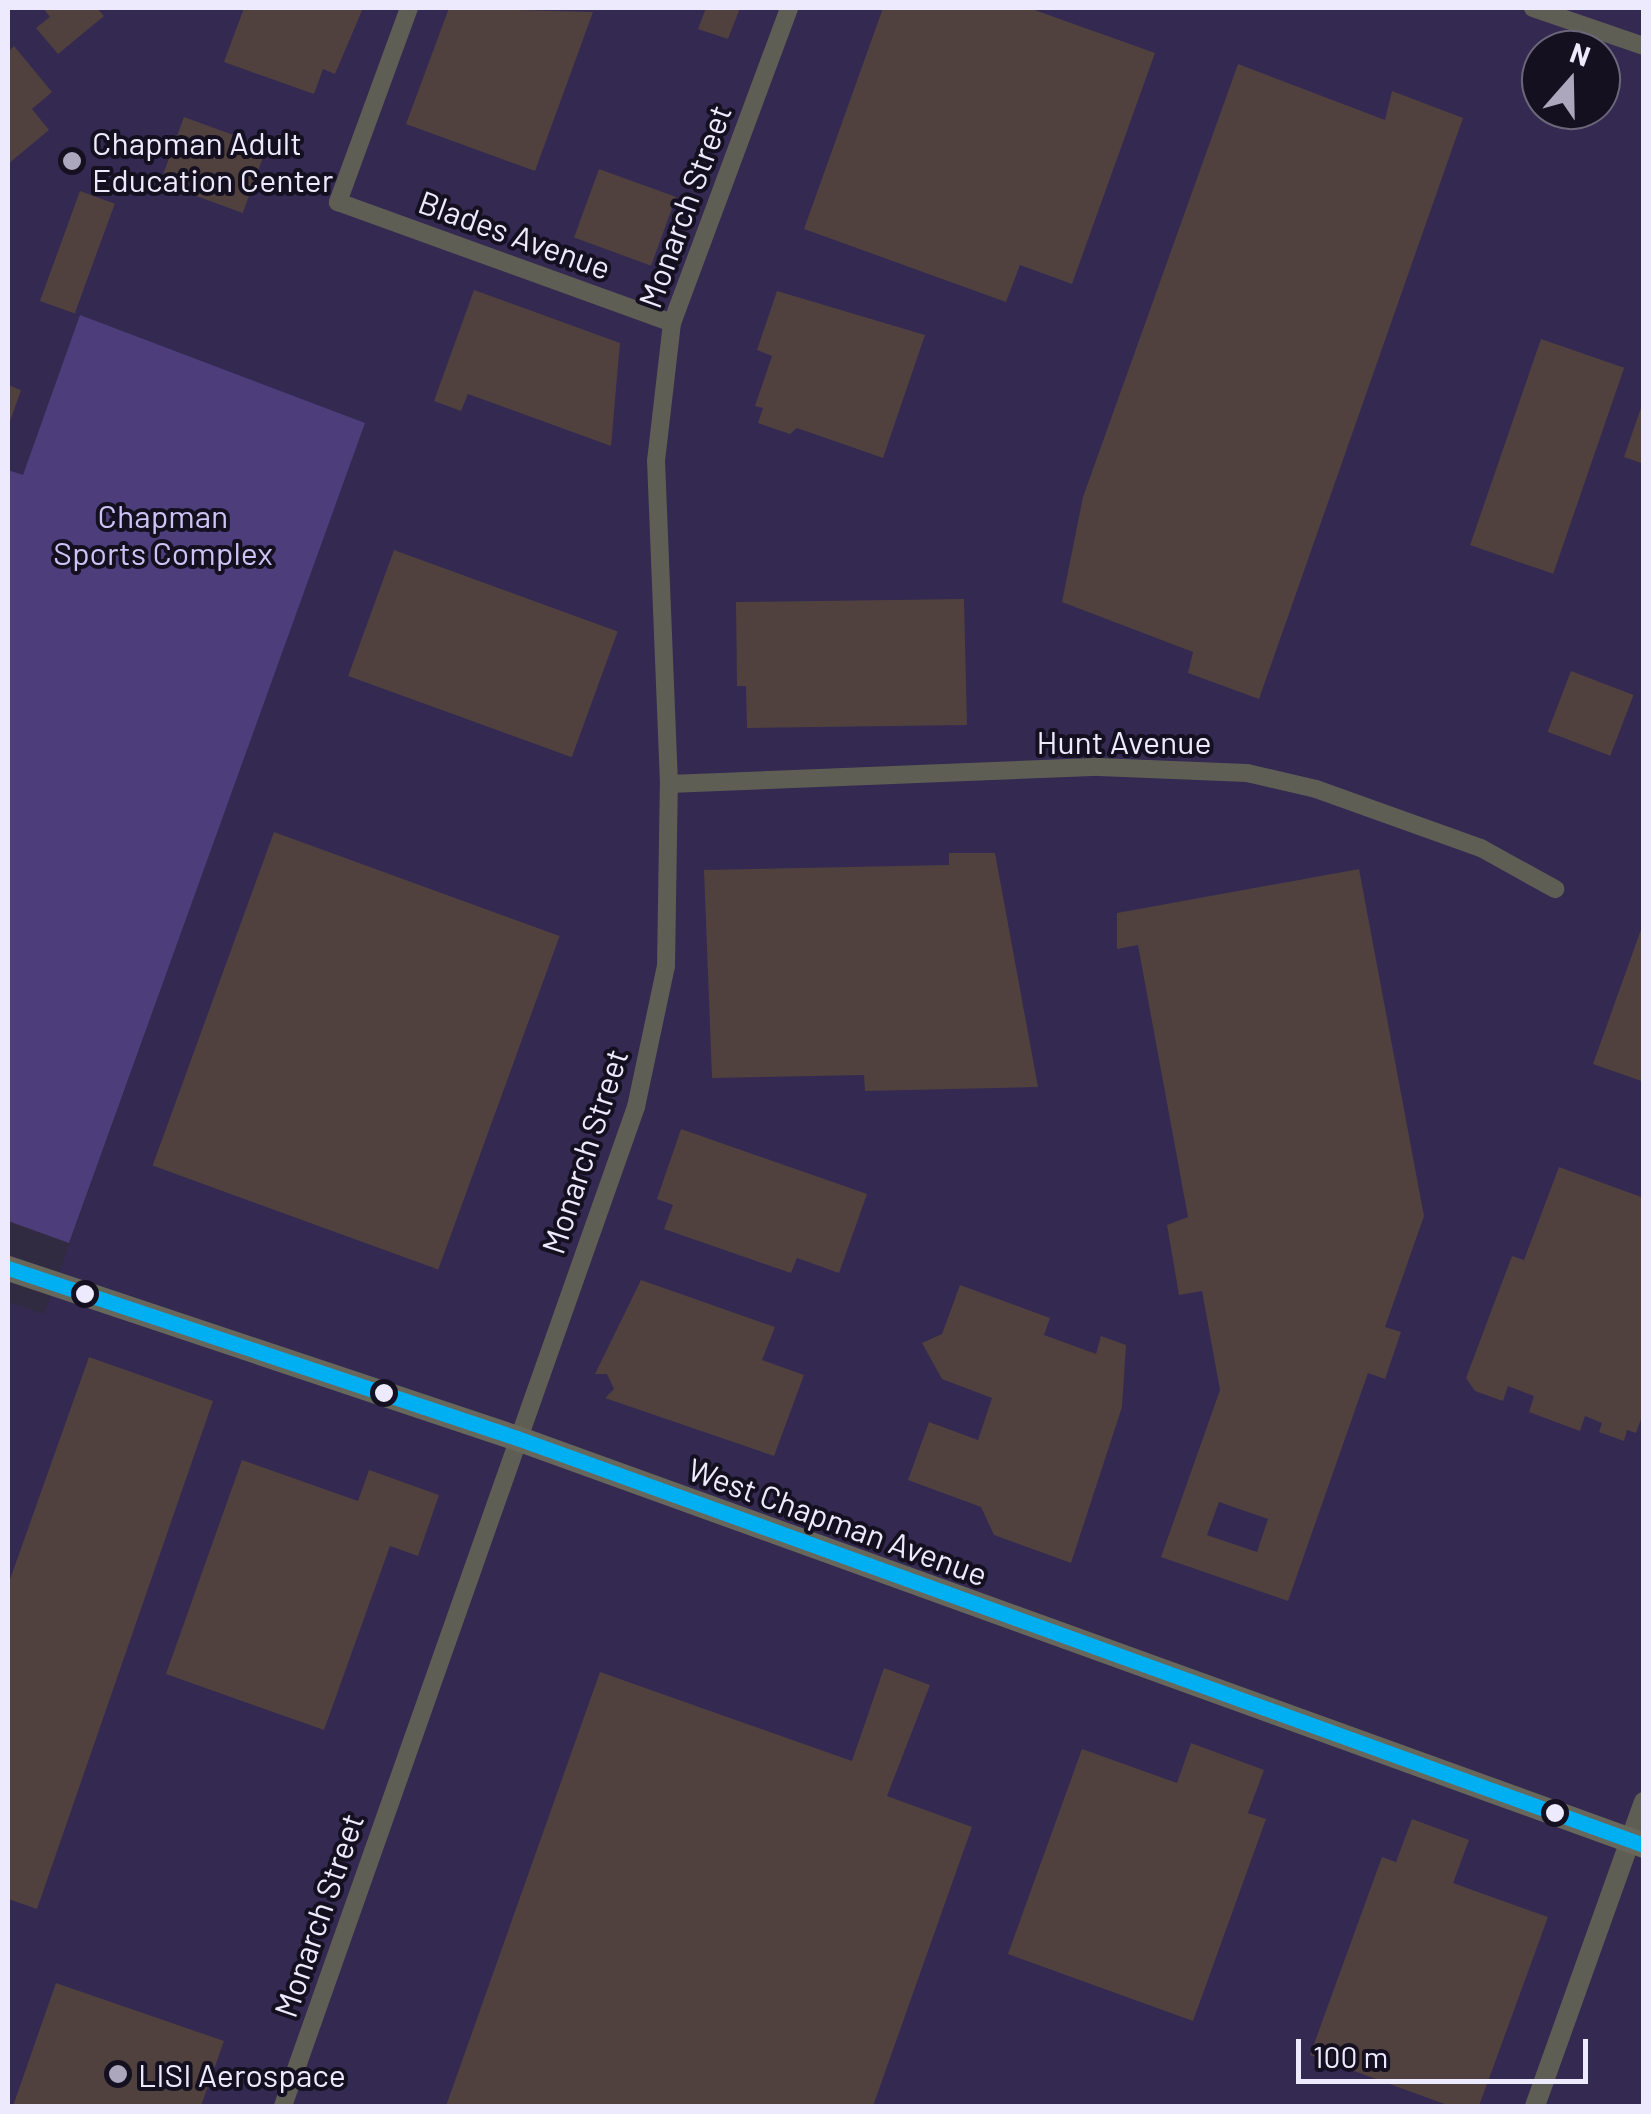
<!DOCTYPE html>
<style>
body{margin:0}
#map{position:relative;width:1651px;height:2114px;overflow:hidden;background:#302b40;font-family:Barlow,sans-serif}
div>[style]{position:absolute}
.built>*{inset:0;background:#332951}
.green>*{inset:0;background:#4d3d7b}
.building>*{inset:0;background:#50413f;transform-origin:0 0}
.minor>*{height:18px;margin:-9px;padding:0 9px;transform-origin:9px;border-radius:9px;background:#5e5e54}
.tertiary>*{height:20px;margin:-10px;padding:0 10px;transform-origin:10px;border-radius:10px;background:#5e5e54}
.primary>*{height:25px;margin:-12.5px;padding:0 12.5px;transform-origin:12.5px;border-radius:12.5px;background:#67675c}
.bus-1>*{height:15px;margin:-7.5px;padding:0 7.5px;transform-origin:7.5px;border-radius:7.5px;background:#00aff2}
.dots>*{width:28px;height:28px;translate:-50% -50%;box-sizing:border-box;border:5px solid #141020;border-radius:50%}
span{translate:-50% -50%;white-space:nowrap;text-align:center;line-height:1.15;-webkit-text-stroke:8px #141020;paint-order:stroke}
.poi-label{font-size:32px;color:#eeeafe}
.left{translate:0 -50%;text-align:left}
.street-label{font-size:32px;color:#eeeafe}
.park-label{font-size:32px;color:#cdc3f5}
.frame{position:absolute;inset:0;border:10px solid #eeeafe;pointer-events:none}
.north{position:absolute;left:1521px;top:30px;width:100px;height:100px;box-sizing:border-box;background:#141020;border:2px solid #6b6779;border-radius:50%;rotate:20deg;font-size:28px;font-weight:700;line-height:40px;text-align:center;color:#eeeafe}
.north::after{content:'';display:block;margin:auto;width:35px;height:45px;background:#aca7bc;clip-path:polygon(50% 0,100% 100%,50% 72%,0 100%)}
.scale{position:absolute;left:1296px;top:2039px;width:292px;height:45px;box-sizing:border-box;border:5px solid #eeeafe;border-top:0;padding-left:12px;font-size:30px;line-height:35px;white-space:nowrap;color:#eeeafe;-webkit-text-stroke:8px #141020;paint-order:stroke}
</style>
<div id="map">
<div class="built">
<div style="clip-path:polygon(evenodd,8px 8px,1643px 8px,1643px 2106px,8px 2106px,8px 1302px,44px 1314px,364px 424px,23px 476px,8px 470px,8px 8px,1541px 50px,1601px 50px,1601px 110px,1541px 110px,1541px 50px)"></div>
</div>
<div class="green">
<div style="clip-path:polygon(80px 315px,365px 423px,69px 1243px,8px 1221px,8px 470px,23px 475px)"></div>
</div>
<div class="building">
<div style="clip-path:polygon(43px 8px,97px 8px,104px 16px,58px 54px,36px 28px,50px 17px)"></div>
<div style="clip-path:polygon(244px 8px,363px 8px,335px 74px,323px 69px,314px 94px,224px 62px)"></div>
<div style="clip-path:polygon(449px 8px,593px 12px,535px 171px,406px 124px)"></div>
<div style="clip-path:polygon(706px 8px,740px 8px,728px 39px,698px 29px)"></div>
<div style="clip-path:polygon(883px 8px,1029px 8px,1155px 53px,1072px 284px,1020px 265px,1006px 302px,804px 229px)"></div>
<div style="clip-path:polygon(14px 46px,52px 92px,32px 109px,49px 130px,8px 164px,8px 52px)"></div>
<div style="clip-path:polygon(1238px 64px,1385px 120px,1392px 91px,1463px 118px,1259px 699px,1188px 673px,1193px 652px,1062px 602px,1083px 497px)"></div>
<div style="left:184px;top:117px;width:88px;height:70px;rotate:20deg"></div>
<div style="left:599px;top:169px;width:82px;height:73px;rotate:20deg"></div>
<div style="left:80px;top:191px;width:37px;height:117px;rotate:20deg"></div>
<div style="clip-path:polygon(474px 290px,620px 343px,611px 446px,468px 394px,461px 411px,434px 401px)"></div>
<div style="clip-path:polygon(777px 291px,925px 335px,883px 458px,797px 428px,790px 434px,758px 423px,763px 408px,755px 406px,772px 356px,757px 350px)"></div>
<div style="left:1541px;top:339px;width:88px;height:218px;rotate:19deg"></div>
<div style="clip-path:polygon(8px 385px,21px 390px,8px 427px)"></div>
<div style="clip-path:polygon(1643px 402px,1644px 402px,1644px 464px,1624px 457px)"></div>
<div style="left:394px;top:550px;width:238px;height:134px;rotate:20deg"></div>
<div style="clip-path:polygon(964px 599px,967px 725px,747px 728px,746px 686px,737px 686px,736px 602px)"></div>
<div style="left:1571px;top:671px;width:67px;height:65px;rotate:21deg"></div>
<div style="left:274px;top:832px;width:304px;height:355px;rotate:20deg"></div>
<div style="clip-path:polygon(949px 853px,995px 853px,1038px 1087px,865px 1091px,864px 1075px,712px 1078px,704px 870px,949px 865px)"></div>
<div style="clip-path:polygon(evenodd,1359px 869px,1424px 1216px,1385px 1327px,1401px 1332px,1385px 1379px,1368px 1373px,1288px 1601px,1161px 1557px,1220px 1390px,1202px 1291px,1179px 1295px,1167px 1225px,1188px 1217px,1138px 945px,1117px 949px,1117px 913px,1359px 869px,1219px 1502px,1268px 1519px,1257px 1552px,1207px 1535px,1219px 1502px)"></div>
<div style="clip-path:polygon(1643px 924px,1644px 924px,1644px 1082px,1593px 1064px)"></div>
<div style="clip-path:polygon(681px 1129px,867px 1194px,839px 1273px,797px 1258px,791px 1273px,664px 1229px,673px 1205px,657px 1199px)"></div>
<div style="clip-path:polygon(1559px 1167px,1644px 1198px,1644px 1411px,1636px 1433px,1627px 1430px,1624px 1441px,1599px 1432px,1602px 1423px,1585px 1416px,1580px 1431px,1529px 1412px,1534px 1396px,1508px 1386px,1503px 1401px,1475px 1391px,1466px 1378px,1512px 1256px,1524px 1260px)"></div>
<div style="clip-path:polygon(641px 1280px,775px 1327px,762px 1360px,804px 1375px,774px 1456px,605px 1398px,614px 1389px,607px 1374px,595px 1374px)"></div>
<div style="clip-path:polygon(960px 1285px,1050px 1318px,1044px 1335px,1096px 1354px,1101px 1336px,1126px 1345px,1122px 1407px,1071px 1563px,994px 1535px,981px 1507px,908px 1480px,929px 1422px,978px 1440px,992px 1398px,942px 1379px,922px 1343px,942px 1334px)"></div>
<div style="clip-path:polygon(89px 1357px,213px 1401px,37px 1909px,8px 1899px,8px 1585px)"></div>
<div style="clip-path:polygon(242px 1460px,358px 1501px,369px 1470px,439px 1495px,418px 1556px,390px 1546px,324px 1730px,166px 1674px)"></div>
<div style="clip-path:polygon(884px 1668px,930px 1685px,887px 1796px,972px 1827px,873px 2106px,446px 2106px,600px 1672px,852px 1761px)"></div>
<div style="clip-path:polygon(1191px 1743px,1264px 1770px,1248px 1813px,1266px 1819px,1193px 2021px,1008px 1954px,1082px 1749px,1177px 1783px)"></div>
<div style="clip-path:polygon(1412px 1819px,1469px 1840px,1453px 1883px,1548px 1917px,1479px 2106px,1450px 2106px,1310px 2055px,1382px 1857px,1396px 1862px)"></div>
<div style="clip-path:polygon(56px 1983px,224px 2041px,201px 2106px,13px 2106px)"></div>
</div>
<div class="minor">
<div style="left:409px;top:8px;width:207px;rotate:110.1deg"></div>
<div style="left:338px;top:202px;width:355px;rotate:19.9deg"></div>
<div style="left:1533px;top:8px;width:117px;rotate:18.9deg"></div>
<div style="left:669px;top:784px;width:430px;rotate:-2.3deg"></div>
<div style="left:1099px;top:767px;width:148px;rotate:2.3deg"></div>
<div style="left:1247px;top:773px;width:71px;rotate:13.1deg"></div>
<div style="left:1316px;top:789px;width:175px;rotate:19.7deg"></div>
<div style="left:1481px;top:848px;width:85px;rotate:29deg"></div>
<div style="left:283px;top:2106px;width:1060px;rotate:-70.54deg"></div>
<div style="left:636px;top:1107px;width:144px;rotate:-78deg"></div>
<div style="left:666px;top:966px;width:182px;rotate:-89.1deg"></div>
<div style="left:669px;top:784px;width:323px;rotate:-92.3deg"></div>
<div style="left:656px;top:461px;width:139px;rotate:-83.4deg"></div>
<div style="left:672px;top:323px;width:336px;rotate:-69.6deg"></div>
</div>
<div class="tertiary">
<div style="left:1535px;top:2106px;width:323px;rotate:-70.3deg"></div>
</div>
<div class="primary">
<div style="left:8px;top:1268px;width:537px;rotate:18.47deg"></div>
<div style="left:517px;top:1438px;width:1198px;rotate:19.86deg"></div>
</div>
<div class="bus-1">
<div style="left:8px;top:1268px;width:537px;rotate:18.47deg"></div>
<div style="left:517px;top:1438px;width:1198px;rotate:19.86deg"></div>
</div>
<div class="dots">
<div style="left:72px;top:161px;background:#aca7bc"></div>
<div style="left:85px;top:1294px;background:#eeeafe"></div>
<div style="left:384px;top:1393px;background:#eeeafe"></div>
<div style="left:1555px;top:1813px;background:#eeeafe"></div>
<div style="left:118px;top:2074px;background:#aca7bc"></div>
</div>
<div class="poi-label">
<span class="left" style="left:92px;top:161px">Chapman Adult<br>Education Center</span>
<span class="left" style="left:138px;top:2074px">LISI Aerospace</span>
</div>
<div class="street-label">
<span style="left:684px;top:206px;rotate:-70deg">Monarch Street</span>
<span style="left:515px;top:234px;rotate:20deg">Blades Avenue</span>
<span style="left:1124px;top:741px">Hunt Avenue</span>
<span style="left:584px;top:1151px;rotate:-72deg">Monarch Street</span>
<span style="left:838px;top:1521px;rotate:20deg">West Chapman Avenue</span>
<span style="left:318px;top:1915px;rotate:-71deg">Monarch Street</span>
</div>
<div class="park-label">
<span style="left:163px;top:534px">Chapman<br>Sports Complex</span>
</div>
<div class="frame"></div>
<div class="north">N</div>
<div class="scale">100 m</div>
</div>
